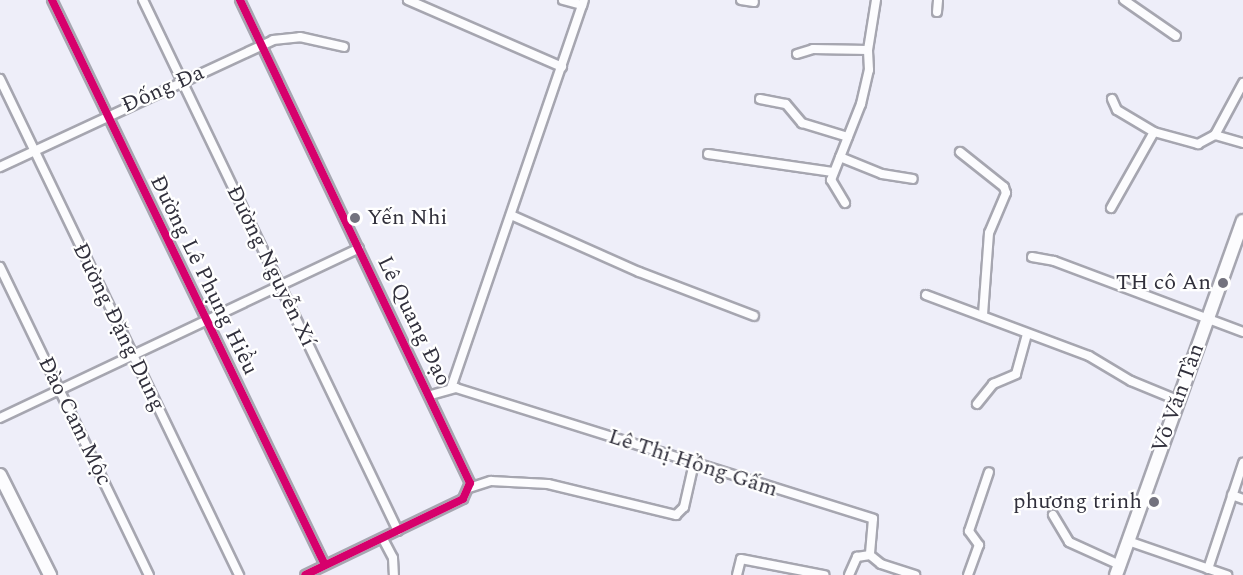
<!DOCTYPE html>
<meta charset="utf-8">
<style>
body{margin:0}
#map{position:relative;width:1243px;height:575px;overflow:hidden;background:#eeeef9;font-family:Spectral,serif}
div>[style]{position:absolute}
.roads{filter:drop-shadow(2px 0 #a6a6b0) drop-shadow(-2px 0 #a6a6b0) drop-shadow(0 2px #a6a6b0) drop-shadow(0 -2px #a6a6b0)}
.street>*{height:8px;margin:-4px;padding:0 4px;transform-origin:4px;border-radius:4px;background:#fcfcfe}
.secondary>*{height:12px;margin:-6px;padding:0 6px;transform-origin:6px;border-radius:6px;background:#fcfcfe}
.cycleway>*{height:8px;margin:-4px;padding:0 4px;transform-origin:4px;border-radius:4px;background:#d6006c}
.dots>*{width:16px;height:16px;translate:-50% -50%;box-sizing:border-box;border:3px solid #fff;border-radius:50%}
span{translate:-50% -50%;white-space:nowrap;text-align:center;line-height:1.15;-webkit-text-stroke:4.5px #fff;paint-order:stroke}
.street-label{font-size:22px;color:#31303c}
.poi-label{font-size:22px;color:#31303c}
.left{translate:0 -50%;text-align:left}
.right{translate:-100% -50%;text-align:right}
</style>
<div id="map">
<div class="roads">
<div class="street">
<div style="left:52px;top:0;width:627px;rotate:64.21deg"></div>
<div style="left:143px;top:0;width:589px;rotate:64.35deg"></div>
<div style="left:240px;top:0;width:535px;rotate:64.54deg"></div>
<div style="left:470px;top:483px;width:17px;rotate:114deg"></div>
<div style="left:463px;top:499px;width:175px;rotate:154.3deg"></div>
<div style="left:408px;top:0;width:168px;rotate:23.5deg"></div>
<div style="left:563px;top:0;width:20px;rotate:15deg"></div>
<div style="left:741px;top:0;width:13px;rotate:9deg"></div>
<div style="left:1124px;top:0;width:63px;rotate:34.7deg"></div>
<div style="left:937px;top:12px;width:12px;rotate:-85deg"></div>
<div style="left:797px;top:54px;width:17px;rotate:-17deg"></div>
<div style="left:813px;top:49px;width:55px;rotate:1deg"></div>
<div style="left:0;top:79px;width:551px;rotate:64.27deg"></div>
<div style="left:760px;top:99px;width:26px;rotate:11deg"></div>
<div style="left:786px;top:104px;width:25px;rotate:50deg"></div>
<div style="left:802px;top:123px;width:48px;rotate:16.9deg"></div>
<div style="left:1112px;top:99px;width:12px;rotate:66deg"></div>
<div style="left:1117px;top:110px;width:43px;rotate:30.7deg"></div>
<div style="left:1215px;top:135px;width:59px;rotate:-61.7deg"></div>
<div style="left:960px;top:152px;width:56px;rotate:38.5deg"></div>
<div style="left:1004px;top:187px;width:6px;rotate:72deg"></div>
<div style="left:1006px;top:193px;width:43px;rotate:113deg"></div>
<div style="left:989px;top:233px;width:82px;rotate:94.2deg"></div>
<div style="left:708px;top:154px;width:126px;rotate:8.2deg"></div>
<div style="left:840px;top:157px;width:45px;rotate:22deg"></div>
<div style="left:882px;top:174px;width:31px;rotate:9deg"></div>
<div style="left:0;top:167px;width:301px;rotate:-24.9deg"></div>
<div style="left:273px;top:40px;width:27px;rotate:-6deg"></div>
<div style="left:300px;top:37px;width:45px;rotate:12.8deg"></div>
<div style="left:845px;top:203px;width:27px;rotate:-121deg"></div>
<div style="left:831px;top:180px;width:82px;rotate:-68.5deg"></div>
<div style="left:861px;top:104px;width:35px;rotate:-77deg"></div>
<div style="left:869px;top:70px;width:20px;rotate:-93deg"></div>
<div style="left:868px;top:50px;width:51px;rotate:-80.9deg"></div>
<div style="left:1111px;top:208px;width:87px;rotate:-60.5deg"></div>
<div style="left:1154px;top:132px;width:46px;rotate:15.3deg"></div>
<div style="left:1198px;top:144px;width:19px;rotate:-28deg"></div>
<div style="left:1215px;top:135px;width:29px;rotate:16deg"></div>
<div style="left:511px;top:215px;width:140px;rotate:24deg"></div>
<div style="left:639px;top:272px;width:123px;rotate:20.9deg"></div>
<div style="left:1032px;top:257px;width:22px;rotate:10deg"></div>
<div style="left:1054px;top:261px;width:202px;rotate:20.6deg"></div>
<div style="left:0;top:267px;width:342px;rotate:64.2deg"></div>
<div style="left:926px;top:295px;width:174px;rotate:20.5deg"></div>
<div style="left:1089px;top:356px;width:49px;rotate:30.8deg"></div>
<div style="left:1131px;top:381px;width:50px;rotate:22.4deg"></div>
<div style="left:451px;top:388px;width:410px;rotate:-71.1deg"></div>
<div style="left:431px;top:395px;width:26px;rotate:-16deg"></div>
<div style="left:456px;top:388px;width:437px;rotate:17.4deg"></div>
<div style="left:873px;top:519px;width:36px;rotate:95deg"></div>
<div style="left:870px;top:555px;width:14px;rotate:39deg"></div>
<div style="left:881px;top:564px;width:36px;rotate:18deg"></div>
<div style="left:977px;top:404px;width:26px;rotate:-51deg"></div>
<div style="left:993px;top:384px;width:25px;rotate:-23deg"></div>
<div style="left:1016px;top:374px;width:41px;rotate:-74.6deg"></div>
<div style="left:0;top:418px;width:397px;rotate:-25.3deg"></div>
<div style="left:469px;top:488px;width:23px;rotate:-18deg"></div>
<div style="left:491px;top:481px;width:57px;rotate:3deg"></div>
<div style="left:548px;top:484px;width:132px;rotate:13.6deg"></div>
<div style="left:676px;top:515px;width:11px;rotate:-45deg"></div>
<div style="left:684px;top:507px;width:45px;rotate:-77.2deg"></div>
<div style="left:1232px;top:495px;width:12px;rotate:20deg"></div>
<div style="left:1053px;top:515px;width:31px;rotate:59deg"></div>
<div style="left:1069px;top:542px;width:56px;rotate:24.3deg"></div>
<div style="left:383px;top:539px;width:21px;rotate:62deg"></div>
<div style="left:393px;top:558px;width:17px;rotate:87deg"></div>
<div style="left:1128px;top:541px;width:105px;rotate:19deg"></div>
<div style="left:1208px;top:569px;width:112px;rotate:-71.7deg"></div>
<div style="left:737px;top:575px;width:16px;rotate:-76deg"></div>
<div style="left:741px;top:559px;width:85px;rotate:10.9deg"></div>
<div style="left:849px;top:575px;width:20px;rotate:-66deg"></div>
<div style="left:857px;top:557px;width:13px;rotate:-9deg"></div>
<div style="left:968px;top:575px;width:32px;rotate:-70deg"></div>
<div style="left:979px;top:545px;width:17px;rotate:-126deg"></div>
<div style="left:969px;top:531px;width:62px;rotate:-71.3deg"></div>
</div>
<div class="secondary">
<div style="left:0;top:475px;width:112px;rotate:63.4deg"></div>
<div style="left:1116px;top:575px;width:376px;rotate:-70.3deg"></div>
</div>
</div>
<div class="cycleway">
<div style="left:52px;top:0;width:627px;rotate:64.21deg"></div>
<div style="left:240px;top:0;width:535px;rotate:64.54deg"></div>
<div style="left:470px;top:483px;width:17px;rotate:114deg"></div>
<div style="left:463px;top:499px;width:175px;rotate:154.3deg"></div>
</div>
<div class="dots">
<div style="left:355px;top:218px;background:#73727e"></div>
<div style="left:1223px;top:283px;background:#73727e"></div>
<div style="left:1154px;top:502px;background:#73727e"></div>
</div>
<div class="street-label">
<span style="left:163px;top:89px;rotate:-24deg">Đống Đa</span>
<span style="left:271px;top:266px;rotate:64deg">Đường Nguyễn Xí</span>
<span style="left:204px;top:275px;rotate:64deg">Đường Lê Phụng Hiểu</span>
<span style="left:414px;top:321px;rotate:64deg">Lê Quang Đạo</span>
<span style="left:119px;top:327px;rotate:64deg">Đường Đặng Dung</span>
<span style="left:1178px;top:398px;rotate:-70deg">Võ Văn Tần</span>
<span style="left:75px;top:421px;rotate:64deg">Đào Cam Mộc</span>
<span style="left:693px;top:463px;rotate:18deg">Lê Thị Hồng Gấm</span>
</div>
<div class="poi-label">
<span class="left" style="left:367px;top:218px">Yến Nhi</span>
<span class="right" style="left:1211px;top:283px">TH cô An</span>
<span class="right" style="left:1142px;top:502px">phương trinh</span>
</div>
</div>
